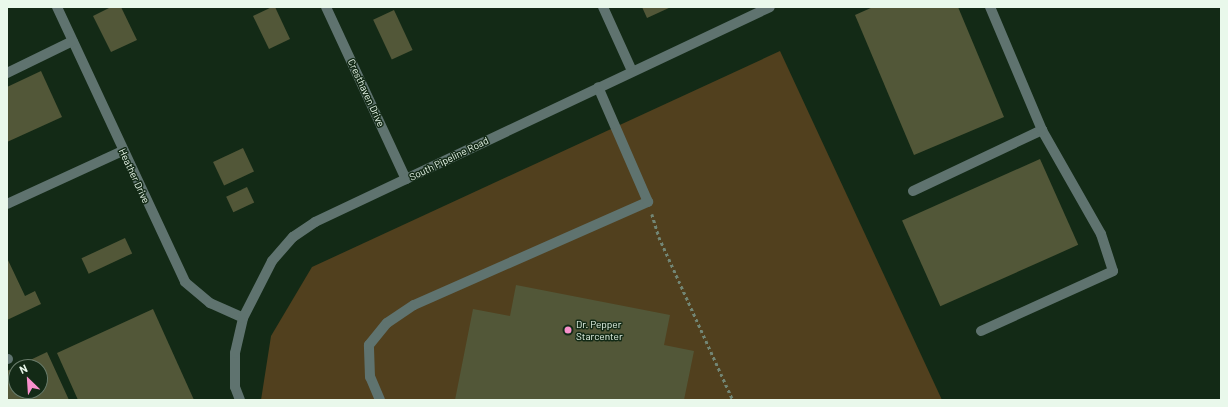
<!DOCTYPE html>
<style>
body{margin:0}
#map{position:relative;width:1228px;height:407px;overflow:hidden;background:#132a16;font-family:Barlow,sans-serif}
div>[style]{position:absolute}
.green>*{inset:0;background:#51401e}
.building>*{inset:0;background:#525738;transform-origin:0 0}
.path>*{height:2.5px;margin-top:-1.25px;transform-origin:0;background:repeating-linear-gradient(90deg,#728675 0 3px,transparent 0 6px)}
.minor>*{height:10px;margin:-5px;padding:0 5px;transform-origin:5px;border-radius:5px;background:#5f736f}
.dots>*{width:11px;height:11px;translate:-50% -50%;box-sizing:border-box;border:2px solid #132a16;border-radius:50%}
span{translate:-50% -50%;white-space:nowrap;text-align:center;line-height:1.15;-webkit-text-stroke:3px #132a16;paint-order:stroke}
.street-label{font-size:10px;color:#e9f8eb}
.poi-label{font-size:10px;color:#e9f8eb}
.left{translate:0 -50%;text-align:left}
.frame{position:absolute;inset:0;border:8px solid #e9f8eb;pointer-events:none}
.north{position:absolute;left:8px;top:359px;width:40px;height:40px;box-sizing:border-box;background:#132a16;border:1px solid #697c6b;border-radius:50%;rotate:335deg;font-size:11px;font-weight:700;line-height:16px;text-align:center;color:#e9f8eb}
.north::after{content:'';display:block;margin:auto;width:14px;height:18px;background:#f890cc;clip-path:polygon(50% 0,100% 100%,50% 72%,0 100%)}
</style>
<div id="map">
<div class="green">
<div style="clip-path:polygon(780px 51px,942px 400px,261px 400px,271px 336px,312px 267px)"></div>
</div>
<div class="building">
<div style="clip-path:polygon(111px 7px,121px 7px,137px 40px,111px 52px,93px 16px)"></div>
<div style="clip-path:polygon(272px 7px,275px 7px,290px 39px,269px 49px,253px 16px)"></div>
<div style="clip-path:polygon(642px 7px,671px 7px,647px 18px)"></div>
<div style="clip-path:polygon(873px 7px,958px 7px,1004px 117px,914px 155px,855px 15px)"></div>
<div style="left:394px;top:10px;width:44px;height:23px;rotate:65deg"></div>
<div style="clip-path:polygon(41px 71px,62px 117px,7px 142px,7px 87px)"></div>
<div style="left:243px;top:148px;width:26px;height:33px;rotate:65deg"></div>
<div style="left:1040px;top:159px;width:94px;height:151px;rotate:66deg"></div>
<div style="left:247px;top:187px;width:17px;height:23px;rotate:65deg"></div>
<div style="left:125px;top:238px;width:17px;height:48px;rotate:65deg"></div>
<div style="clip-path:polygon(7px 258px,25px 296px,35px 291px,41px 304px,7px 320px)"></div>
<div style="clip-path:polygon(516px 285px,670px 315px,664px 345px,694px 351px,684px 400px,455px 400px,473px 309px,510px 316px)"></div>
<div style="clip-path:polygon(153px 309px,194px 400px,78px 400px,57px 353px)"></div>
<div style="clip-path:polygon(evenodd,47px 352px,69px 400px,7px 400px,7px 371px,47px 352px,16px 367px,40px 367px,40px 391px,16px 391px,16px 367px)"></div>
</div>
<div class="path">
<div style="left:652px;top:214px;width:24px;rotate:73deg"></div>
<div style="left:659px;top:237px;width:179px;rotate:65.6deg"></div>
</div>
<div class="minor">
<div style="left:57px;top:7px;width:303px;rotate:65deg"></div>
<div style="left:185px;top:282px;width:33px;rotate:40deg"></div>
<div style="left:210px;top:303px;width:36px;rotate:24deg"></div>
<div style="left:326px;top:7px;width:190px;rotate:65.1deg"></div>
<div style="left:603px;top:7px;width:70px;rotate:65.6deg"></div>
<div style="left:7px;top:73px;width:73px;rotate:-25.9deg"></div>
<div style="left:913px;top:191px;width:143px;rotate:-25.3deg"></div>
<div style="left:7px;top:204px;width:127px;rotate:-24.7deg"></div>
<div style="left:981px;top:331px;width:145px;rotate:-24.4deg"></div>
<div style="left:1113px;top:271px;width:39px;rotate:-108deg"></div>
<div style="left:1101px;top:234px;width:120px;rotate:-119.6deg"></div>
<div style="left:1042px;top:130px;width:134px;rotate:-112.9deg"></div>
<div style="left:7px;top:359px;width:1px"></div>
<div style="left:240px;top:400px;width:14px;rotate:-111deg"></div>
<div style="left:235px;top:387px;width:34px;rotate:-90deg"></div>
<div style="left:235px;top:353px;width:36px;rotate:-77deg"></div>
<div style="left:243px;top:318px;width:64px;rotate:-63deg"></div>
<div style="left:272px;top:261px;width:32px;rotate:-49deg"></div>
<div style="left:293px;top:237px;width:27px;rotate:-34deg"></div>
<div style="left:315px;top:222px;width:503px;rotate:-25.29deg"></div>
<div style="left:380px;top:400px;width:25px;rotate:-113deg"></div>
<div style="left:370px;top:377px;width:32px;rotate:-92deg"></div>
<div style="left:369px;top:345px;width:28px;rotate:-51deg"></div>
<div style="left:387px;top:323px;width:32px;rotate:-34deg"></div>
<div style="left:414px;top:305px;width:256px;rotate:-23.8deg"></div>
<div style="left:648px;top:202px;width:125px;rotate:-113.5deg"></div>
</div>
<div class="dots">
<div style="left:568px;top:330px;background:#f890cc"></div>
</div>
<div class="street-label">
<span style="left:366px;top:93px;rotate:65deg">Cresthaven Drive</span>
<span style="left:449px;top:159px;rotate:-26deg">South Pipeline Road</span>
<span style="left:134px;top:176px;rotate:65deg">Heather Drive</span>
</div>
<div class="poi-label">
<span class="left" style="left:576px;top:330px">Dr. Pepper<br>Starcenter</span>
</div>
<div class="frame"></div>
<div class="north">N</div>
</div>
